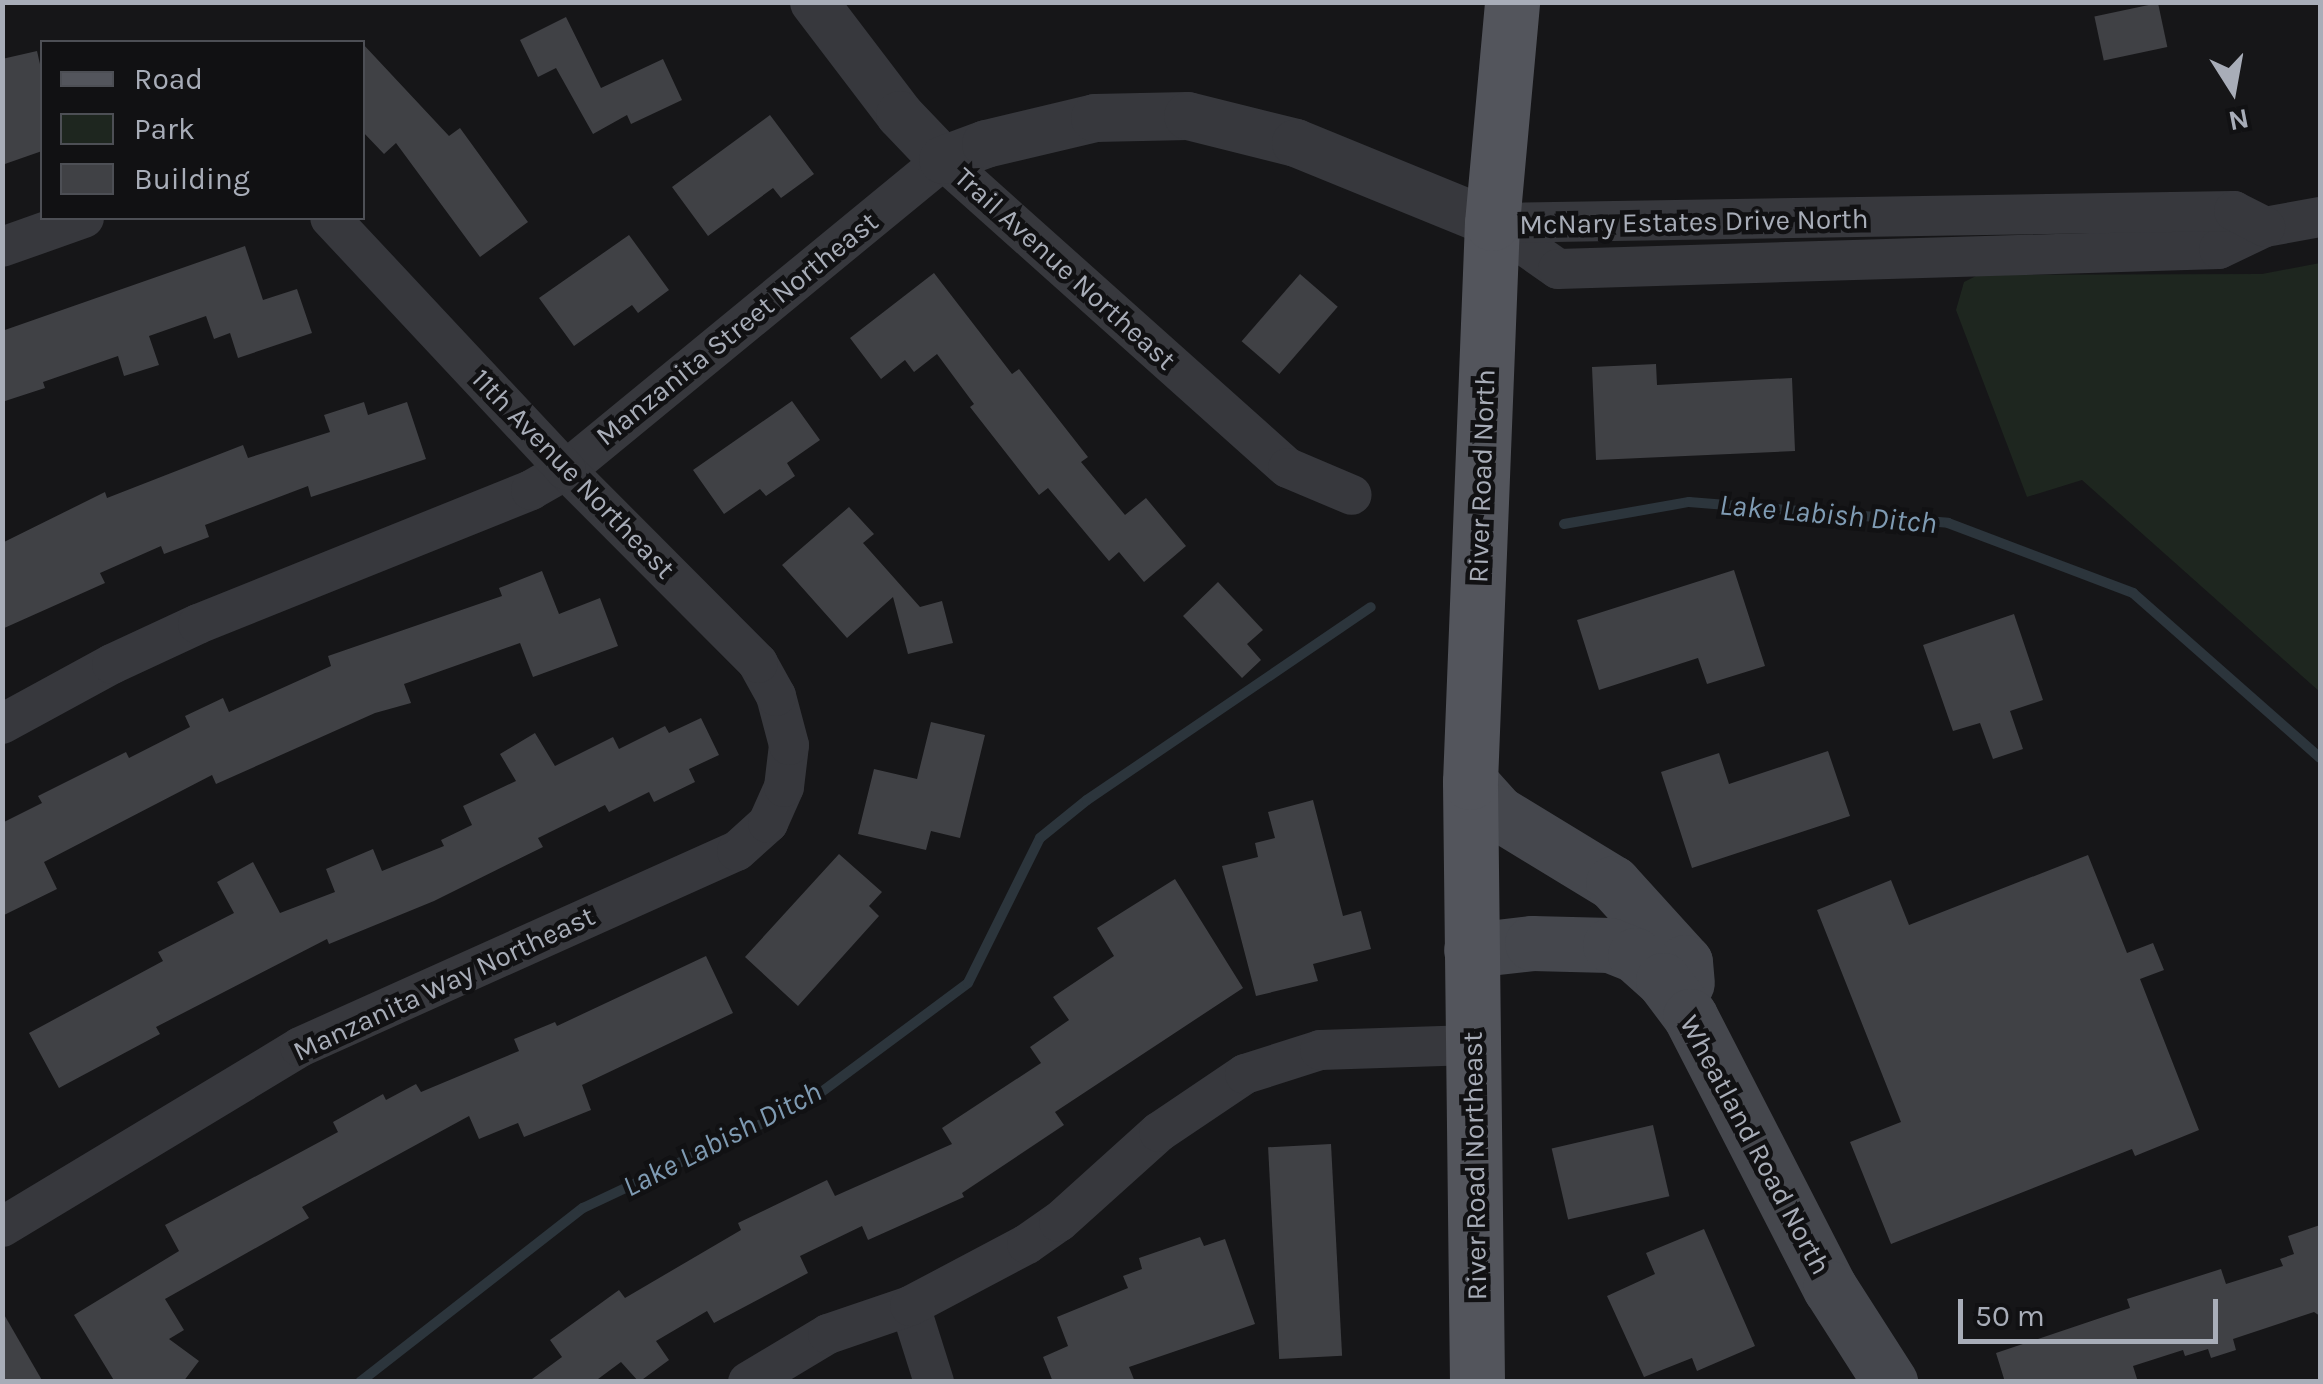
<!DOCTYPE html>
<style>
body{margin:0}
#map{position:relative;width:2323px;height:1384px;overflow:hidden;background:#161618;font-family:Karla,sans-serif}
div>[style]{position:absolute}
.green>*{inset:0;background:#1e261f}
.stream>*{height:10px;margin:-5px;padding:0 5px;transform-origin:5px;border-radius:5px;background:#2c353c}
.building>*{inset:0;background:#404145;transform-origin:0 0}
.minor>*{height:40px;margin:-20px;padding:0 20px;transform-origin:20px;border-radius:20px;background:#37383d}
.tertiary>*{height:48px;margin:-24px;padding:0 24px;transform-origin:24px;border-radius:24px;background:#37383d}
.secondary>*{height:55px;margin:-27.5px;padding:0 27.5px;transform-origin:27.5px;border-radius:27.5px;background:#45474d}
.primary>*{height:55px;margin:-27.5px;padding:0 27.5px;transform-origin:27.5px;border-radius:27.5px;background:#53555c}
span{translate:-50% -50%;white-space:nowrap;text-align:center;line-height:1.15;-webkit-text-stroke:9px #111113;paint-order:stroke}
.street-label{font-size:28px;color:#a8adb8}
.water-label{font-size:30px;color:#7f9bb3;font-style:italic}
.frame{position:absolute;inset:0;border:5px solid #a8adb8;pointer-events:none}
.legend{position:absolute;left:40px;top:40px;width:325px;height:180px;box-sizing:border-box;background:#111113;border:2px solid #4d4f55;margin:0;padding:12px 18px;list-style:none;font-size:30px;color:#a8adb8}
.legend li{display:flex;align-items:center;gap:20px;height:50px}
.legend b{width:50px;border:2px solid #4d4f55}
.north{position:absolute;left:2183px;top:40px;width:100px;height:100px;-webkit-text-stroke:8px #111113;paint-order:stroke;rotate:169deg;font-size:28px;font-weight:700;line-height:40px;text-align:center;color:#a8adb8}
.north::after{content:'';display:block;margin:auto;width:35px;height:45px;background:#a8adb8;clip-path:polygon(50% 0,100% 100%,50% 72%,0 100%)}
.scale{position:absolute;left:1958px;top:1299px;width:260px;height:45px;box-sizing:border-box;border:5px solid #a8adb8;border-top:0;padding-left:12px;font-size:30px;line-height:35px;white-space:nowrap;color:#a8adb8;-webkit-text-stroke:8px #111113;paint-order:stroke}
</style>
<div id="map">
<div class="green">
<div style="clip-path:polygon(2320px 263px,2320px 692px,2082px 480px,2027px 497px,1956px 310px,1964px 282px,1978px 275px,2262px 274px)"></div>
</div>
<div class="stream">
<div style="left:1564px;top:524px;width:127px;rotate:-10deg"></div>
<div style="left:1689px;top:502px;width:260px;rotate:4.6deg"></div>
<div style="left:1948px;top:523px;width:198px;rotate:20.7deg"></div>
<div style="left:2133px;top:593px;width:249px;rotate:41.4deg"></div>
<div style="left:360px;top:1382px;width:283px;rotate:-38deg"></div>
<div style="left:583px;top:1208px;width:249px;rotate:-25.2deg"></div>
<div style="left:808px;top:1102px;width:199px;rotate:-36.6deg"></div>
<div style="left:968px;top:983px;width:162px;rotate:-63.6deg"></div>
<div style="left:1040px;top:838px;width:60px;rotate:-39deg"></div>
<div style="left:1087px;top:800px;width:343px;rotate:-34.2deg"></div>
</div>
<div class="building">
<div style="left:2158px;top:3px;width:45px;height:65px;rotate:78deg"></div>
<div style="clip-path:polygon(566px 17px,601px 88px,663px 59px,682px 100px,631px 124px,627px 115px,593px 134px,556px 68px,538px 77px,520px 40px)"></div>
<div style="clip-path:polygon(362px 43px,449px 136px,460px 128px,528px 222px,480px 257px,396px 143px,384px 154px,362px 131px)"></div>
<div style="clip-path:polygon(37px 51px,42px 73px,42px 151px,2px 165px,2px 59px)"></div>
<div style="clip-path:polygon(770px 115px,814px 174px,781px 198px,773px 188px,708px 236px,672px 187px)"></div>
<div style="clip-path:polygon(629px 235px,669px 290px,638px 313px,632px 305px,574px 346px,539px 298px)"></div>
<div style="clip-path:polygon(245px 246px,263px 300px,297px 289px,312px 333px,238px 358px,230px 333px,214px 339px,206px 316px,149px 336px,159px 365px,124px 376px,118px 356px,43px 382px,45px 388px,2px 402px,2px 331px)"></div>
<div style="clip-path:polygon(934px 273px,1012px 374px,1019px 369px,1088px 457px,1081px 462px,1125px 515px,1146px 498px,1186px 546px,1144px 582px,1119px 552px,1109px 561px,1048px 488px,1039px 495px,970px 407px,974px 404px,937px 354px,914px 372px,905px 360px,881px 379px,850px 338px)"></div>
<div style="left:1300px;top:274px;width:50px;height:89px;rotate:41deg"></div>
<div style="clip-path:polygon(1656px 364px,1657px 385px,1792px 378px,1795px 451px,1596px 460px,1592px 367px)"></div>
<div style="clip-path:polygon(792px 401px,820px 440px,787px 463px,795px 476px,766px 496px,760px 489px,724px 514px,693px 470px)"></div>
<div style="clip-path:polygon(364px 402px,368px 415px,407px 402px,426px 459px,311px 497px,308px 486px,205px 525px,209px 537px,164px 554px,161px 546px,100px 573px,105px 583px,2px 629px,2px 543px,105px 492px,107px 498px,243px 445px,248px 458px,330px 432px,324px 415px)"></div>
<div style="clip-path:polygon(849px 507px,874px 534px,863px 543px,920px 607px,942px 601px,953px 643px,908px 654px,893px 597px,847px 638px,782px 565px)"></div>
<div style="clip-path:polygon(1734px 570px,1765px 666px,1707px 684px,1698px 658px,1599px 690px,1577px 620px)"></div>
<div style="clip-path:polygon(542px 571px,559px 614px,600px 598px,618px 646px,533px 677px,520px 643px,404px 684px,411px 703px,375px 713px,216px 784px,212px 775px,44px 862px,57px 889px,2px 916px,2px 823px,42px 803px,38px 796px,126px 752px,129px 758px,190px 727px,185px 716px,223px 698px,229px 712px,331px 666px,328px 656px,502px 596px,499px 588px)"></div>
<div style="clip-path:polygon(1218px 582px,1263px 630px,1247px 644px,1261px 660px,1242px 678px,1183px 616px)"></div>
<div style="clip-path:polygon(2014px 614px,2043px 700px,2010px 711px,2023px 749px,1993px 759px,1980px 723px,1953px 731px,1923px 645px)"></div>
<div style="clip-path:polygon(701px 718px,719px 755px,689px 769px,695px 782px,654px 802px,649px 792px,609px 812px,605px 805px,538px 838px,543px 847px,434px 901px,329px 944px,327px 939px,156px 1027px,160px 1034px,59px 1088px,29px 1033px,163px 961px,158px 952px,234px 913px,217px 882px,253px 862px,280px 913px,335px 892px,326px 869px,373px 849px,382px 871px,444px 846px,441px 840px,472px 825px,463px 806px,516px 781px,500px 754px,535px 733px,555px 766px,613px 737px,619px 749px,665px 726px,669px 733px)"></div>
<div style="clip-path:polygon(931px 722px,985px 735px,960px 838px,931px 831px,926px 850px,858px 834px,874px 769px,917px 779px)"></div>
<div style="clip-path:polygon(1828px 751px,1850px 816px,1692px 868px,1661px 772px,1719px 753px,1729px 784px)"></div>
<div style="clip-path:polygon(1313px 800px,1343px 916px,1361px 911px,1371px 949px,1313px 964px,1318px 981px,1256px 996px,1222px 866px,1258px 857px,1255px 843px,1275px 838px,1268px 812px)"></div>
<div style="clip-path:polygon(839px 854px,882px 892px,869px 906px,879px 916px,798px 1006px,745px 957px)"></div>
<div style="clip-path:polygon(2088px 855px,2127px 953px,2153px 943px,2164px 970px,2140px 979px,2199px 1130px,2135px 1156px,2132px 1149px,1891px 1244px,1850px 1142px,1901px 1122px,1817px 910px,1891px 880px,1909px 925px)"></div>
<div style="clip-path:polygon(1175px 879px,1243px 988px,1055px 1112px,1064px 1125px,962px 1193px,964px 1197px,868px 1240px,862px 1226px,800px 1256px,808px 1273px,714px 1323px,707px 1311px,656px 1341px,669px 1360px,639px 1382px,621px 1362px,594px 1382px,528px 1382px,562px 1357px,550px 1340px,619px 1290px,625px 1298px,741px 1230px,738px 1223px,827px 1180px,835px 1196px,952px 1144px,942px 1128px,1041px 1063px,1030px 1047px,1069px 1020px,1053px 997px,1114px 956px,1097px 928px)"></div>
<div style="clip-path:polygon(706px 956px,733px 1013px,582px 1085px,591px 1110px,524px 1137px,518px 1123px,479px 1139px,469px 1116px,302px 1207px,309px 1218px,165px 1299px,184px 1330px,169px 1339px,199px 1361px,183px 1382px,115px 1382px,74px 1315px,179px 1251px,165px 1225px,338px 1132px,333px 1122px,383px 1094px,386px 1100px,416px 1084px,421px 1092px,519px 1051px,514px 1039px,555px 1022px,557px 1026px)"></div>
<div style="left:1653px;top:1125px;width:73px;height:104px;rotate:77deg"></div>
<div style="left:1331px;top:1144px;width:212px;height:63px;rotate:87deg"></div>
<div style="clip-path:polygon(2320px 1225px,2320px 1316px,2314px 1312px,2233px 1339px,2236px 1350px,2211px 1358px,2208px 1349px,2185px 1356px,2183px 1350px,2133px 1366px,2138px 1382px,2005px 1382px,1996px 1353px,2130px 1308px,2127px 1299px,2221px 1269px,2226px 1284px,2283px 1266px,2280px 1259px,2294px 1254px,2288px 1236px)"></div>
<div style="clip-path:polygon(1704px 1229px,1755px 1346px,1697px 1371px,1692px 1358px,1644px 1377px,1607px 1296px,1655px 1274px,1646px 1253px)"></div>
<div style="clip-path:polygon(1200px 1237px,1204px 1246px,1225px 1239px,1255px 1324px,1129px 1367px,1135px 1382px,1053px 1382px,1043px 1357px,1068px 1346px,1057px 1317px,1128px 1288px,1123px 1276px,1142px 1269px,1139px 1258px)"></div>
<div style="clip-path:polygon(2px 1311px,43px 1382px,2px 1382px)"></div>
</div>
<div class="minor">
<div style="left:1492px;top:223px;width:80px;rotate:34.9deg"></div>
<div style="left:1558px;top:269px;width:661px;rotate:-1.73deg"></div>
<div style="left:2219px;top:249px;width:51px;rotate:-25.6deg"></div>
<div style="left:2265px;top:227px;width:56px;rotate:-10.3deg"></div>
<div style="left:1492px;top:223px;width:742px;rotate:-0.93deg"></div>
<div style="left:2234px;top:211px;width:35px;rotate:27deg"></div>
<div style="left:2px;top:247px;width:87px;rotate:-19.5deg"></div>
<div style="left:2px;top:724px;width:125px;rotate:-28.6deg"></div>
<div style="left:112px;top:664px;width:95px;rotate:-24.9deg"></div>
<div style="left:198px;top:624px;width:359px;rotate:-21.9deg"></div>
<div style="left:531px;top:490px;width:40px;rotate:-29.7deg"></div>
<div style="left:566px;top:470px;width:488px;rotate:-39.4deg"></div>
<div style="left:943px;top:160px;width:462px;rotate:41.8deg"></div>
<div style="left:1288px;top:468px;width:69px;rotate:22.9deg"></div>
<div style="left:2px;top:1227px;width:348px;rotate:-31.1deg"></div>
<div style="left:300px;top:1047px;width:479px;rotate:-24.2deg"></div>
<div style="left:737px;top:851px;width:42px;rotate:-42.1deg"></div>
<div style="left:768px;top:823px;width:39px;rotate:-66deg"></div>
<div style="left:784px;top:787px;width:42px;rotate:-83.2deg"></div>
<div style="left:789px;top:745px;width:51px;rotate:-104.9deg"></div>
<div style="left:776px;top:696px;width:38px;rotate:-119deg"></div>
<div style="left:758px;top:663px;width:272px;rotate:-134.9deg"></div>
<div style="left:566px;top:470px;width:345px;rotate:-133.1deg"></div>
<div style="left:910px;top:1306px;width:80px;rotate:72.5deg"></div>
<div style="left:748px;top:1382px;width:93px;rotate:-31deg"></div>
<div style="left:828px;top:1334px;width:87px;rotate:-18.9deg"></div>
<div style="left:910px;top:1306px;width:132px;rotate:-27.9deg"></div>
<div style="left:1027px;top:1244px;width:39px;rotate:-35deg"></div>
<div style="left:1059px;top:1222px;width:135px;rotate:-42deg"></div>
<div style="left:1159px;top:1132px;width:104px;rotate:-34deg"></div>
<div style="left:1245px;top:1074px;width:79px;rotate:-17.7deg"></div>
<div style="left:1320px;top:1050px;width:152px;rotate:-1.9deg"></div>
</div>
<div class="tertiary">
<div style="left:814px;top:2px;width:142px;rotate:52.7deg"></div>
<div style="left:900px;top:115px;width:62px;rotate:46.3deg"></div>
<div style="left:943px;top:160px;width:46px;rotate:-20.4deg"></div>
<div style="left:986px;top:144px;width:112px;rotate:-13.4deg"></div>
<div style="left:1095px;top:118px;width:93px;rotate:-1.2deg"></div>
<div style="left:1188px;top:116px;width:111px;rotate:14deg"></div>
<div style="left:1296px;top:143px;width:212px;rotate:22.2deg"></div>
</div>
<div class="secondary">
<div style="left:1470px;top:782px;width:42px;rotate:47.9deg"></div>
<div style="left:1498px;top:813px;width:135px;rotate:31.3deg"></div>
<div style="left:1613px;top:883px;width:107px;rotate:47.7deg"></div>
<div style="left:1685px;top:962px;width:21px;rotate:85deg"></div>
<div style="left:1471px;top:950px;width:61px;rotate:-6.5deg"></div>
<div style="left:1532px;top:943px;width:78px;rotate:1.5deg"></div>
<div style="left:1610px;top:945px;width:27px;rotate:22deg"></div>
<div style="left:1635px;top:955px;width:38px;rotate:42deg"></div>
<div style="left:1663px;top:980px;width:45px;rotate:53.1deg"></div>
<div style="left:1690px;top:1016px;width:306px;rotate:62.8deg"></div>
<div style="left:1830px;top:1288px;width:112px;rotate:57.4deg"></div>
</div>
<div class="primary">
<div style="left:1477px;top:1382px;width:600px;rotate:-90.67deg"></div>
<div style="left:1470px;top:782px;width:559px;rotate:-87.75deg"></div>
<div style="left:1492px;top:223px;width:222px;rotate:-84.8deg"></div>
</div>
<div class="street-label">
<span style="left:1694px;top:222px;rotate:-1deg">McNary Estates Drive North</span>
<span style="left:1065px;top:269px;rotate:42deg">Trail Avenue Northeast</span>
<span style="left:737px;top:329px;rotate:-39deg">Manzanita Street Northeast</span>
<span style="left:573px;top:474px;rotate:46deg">11th Avenue Northeast</span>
<span style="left:1482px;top:476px;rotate:-88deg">River Road North</span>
<span style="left:444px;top:984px;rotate:-25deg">Manzanita Way Northeast</span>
<span style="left:1755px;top:1145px;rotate:62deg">Wheatland Road North</span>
<span style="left:1475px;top:1166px;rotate:-91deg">River Road Northeast</span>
</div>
<div class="water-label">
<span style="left:1828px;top:514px;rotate:5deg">Lake Labish Ditch</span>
<span style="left:722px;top:1139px;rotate:-27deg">Lake Labish Ditch</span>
</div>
<div class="frame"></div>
<ul class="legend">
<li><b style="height:12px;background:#53555c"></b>Road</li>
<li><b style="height:28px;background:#1e261f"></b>Park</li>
<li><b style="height:28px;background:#404145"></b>Building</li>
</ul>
<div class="north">N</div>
<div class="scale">50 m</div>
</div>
